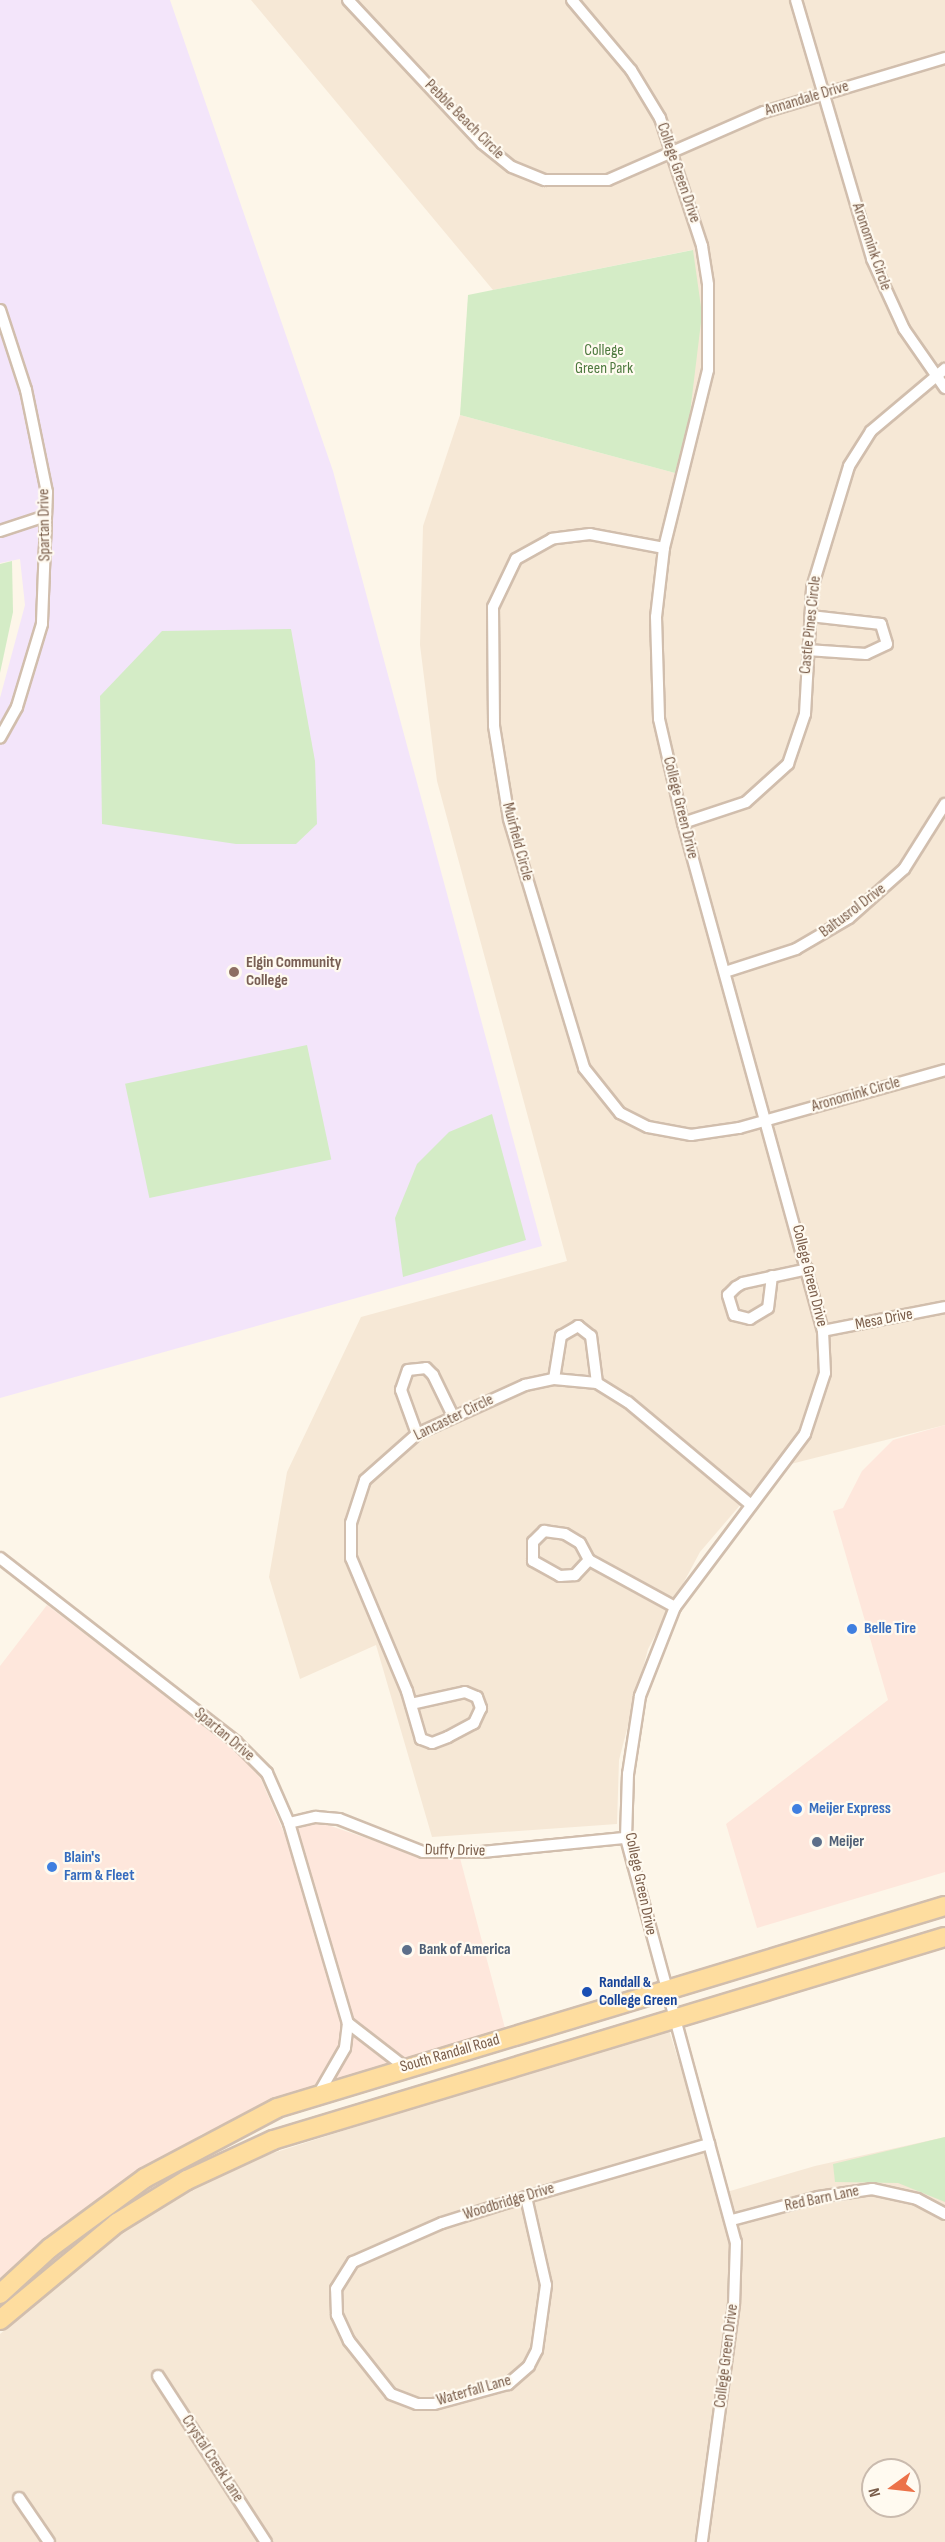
<!DOCTYPE html>
<style>
body{margin:0}
#map{position:relative;width:945px;height:2542px;overflow:hidden;background:#fdf6e9;font-family:"Sofia Sans Condensed",sans-serif}
div>[style]{position:absolute}
.residential>*{inset:0;background:#f6e8d6}
.commercial>*{inset:0;background:#fee7dc}
.education>*{inset:0;background:#f3e5fa}
.green>*{inset:0;background:#d4ecc6;transform-origin:0 0}
.roads{filter:drop-shadow(2px 0 #d1bead) drop-shadow(-2px 0 #d1bead) drop-shadow(0 2px #d1bead) drop-shadow(0 -2px #d1bead)}
.minor>*{height:10px;margin:-5px;padding:0 5px;transform-origin:5px;border-radius:5px;background:#fff}
.primary>*{height:18px;margin:-9px;padding:0 9px;transform-origin:9px;border-radius:9px;background:#fedd9f}
.dots>*{width:16px;height:16px;translate:-50% -50%;box-sizing:border-box;border:3px solid #fffaf0;border-radius:50%}
span{translate:-50% -50%;white-space:nowrap;text-align:center;line-height:1.15;-webkit-text-stroke:4.5px #fffaf0;paint-order:stroke}
.street-label{font-size:16px;color:#7a5d4a}
.park-label{font-size:16px;color:#4e7a3f}
.education-label{font-size:16px;color:#785e54;font-weight:700}
.left{translate:0 -50%;text-align:left}
.shop-label{font-size:16px;color:#366cbe;font-weight:700}
.service-label{font-size:16px;color:#4e5e75;font-weight:700}
.transit-label{font-size:16px;color:#164399;font-weight:700}
.north{position:absolute;left:861px;top:2458px;width:60px;height:60px;box-sizing:border-box;background:#fffaf0;border:2px solid #cabbae;border-radius:50%;rotate:255deg;font-size:16px;font-weight:700;line-height:24px;text-align:center;color:#7a5d4a}
.north::after{content:'';display:block;margin:auto;width:21px;height:27px;background:#ec7249;clip-path:polygon(50% 0,100% 100%,50% 72%,0 100%)}
</style>
<div id="map">
<div class="residential">
<div style="clip-path:polygon(251px 0,945px 0,945px 1425px,771px 1469px,700px 1552px,648px 1649px,619px 1760px,617px 1824px,432px 1837px,376px 1645px,300px 1679px,269px 1577px,287px 1472px,361px 1317px,567px 1261px,437px 781px,420px 645px,423px 526px,460px 415px,675px 473px,692px 250px,493px 290px)"></div>
<div style="clip-path:polygon(evenodd,668px 2027px,720px 2194px,815px 2166px,945px 2137px,945px 2542px,0 2542px,0 2334px,120px 2234px,198px 2184px,264px 2156px,668px 2027px,873px 2470px,909px 2470px,909px 2506px,873px 2506px,873px 2470px)"></div>
</div>
<div class="commercial">
<div style="clip-path:polygon(945px 1425px,945px 1872px,757px 1928px,726px 1824px,888px 1700px,833px 1511px,843px 1508px,862px 1471px,893px 1440px)"></div>
<div style="clip-path:polygon(47px 1605px,235px 1749px,261px 1779px,284px 1833px,319px 1822px,422px 1857px,460px 1858px,506px 2032px,313px 2087px,202px 2134px,96px 2203px,0 2285px,0 1666px)"></div>
</div>
<div class="education">
<div style="clip-path:polygon(0 0,170px 0,333px 471px,542px 1246px,0 1398px,0 698px,25px 605px,20px 559px,0 563px)"></div>
</div>
<div class="green">
<div style="clip-path:polygon(693px 250px,702px 314px,690px 413px,675px 473px,460px 415px,468px 295px)"></div>
<div style="clip-path:polygon(12px 561px,13px 612px,0 673px,0 564px)"></div>
<div style="clip-path:polygon(291px 629px,315px 761px,317px 824px,296px 844px,236px 844px,102px 824px,100px 696px,162px 631px)"></div>
<div style="left:307px;top:1045px;width:117px;height:186px;rotate:78deg"></div>
<div style="clip-path:polygon(492px 1114px,526px 1240px,403px 1277px,395px 1218px,417px 1164px,449px 1132px)"></div>
<div style="clip-path:polygon(945px 2137px,945px 2202px,898px 2183px,835px 2182px,833px 2164px)"></div>
</div>
<div class="roads">
<div class="minor">
<div style="left:348px;top:0;width:196px;rotate:46.9deg"></div>
<div style="left:482px;top:143px;width:38px;rotate:39deg"></div>
<div style="left:512px;top:167px;width:35px;rotate:22deg"></div>
<div style="left:545px;top:180px;width:63px"></div>
<div style="left:608px;top:180px;width:170px;rotate:-23.6deg"></div>
<div style="left:764px;top:112px;width:189px;rotate:-16.6deg"></div>
<div style="left:572px;top:0;width:92px;rotate:49.9deg"></div>
<div style="left:631px;top:70px;width:56px;rotate:58.9deg"></div>
<div style="left:660px;top:118px;width:135px;rotate:71.8deg"></div>
<div style="left:702px;top:246px;width:39px;rotate:81deg"></div>
<div style="left:708px;top:285px;width:85px;rotate:90deg"></div>
<div style="left:708px;top:370px;width:183px;rotate:103.9deg"></div>
<div style="left:664px;top:548px;width:69px;rotate:96.6deg"></div>
<div style="left:656px;top:617px;width:102px;rotate:88.3deg"></div>
<div style="left:659px;top:719px;width:107px;rotate:77deg"></div>
<div style="left:683px;top:823px;width:527px;rotate:74.59deg"></div>
<div style="left:823px;top:1331px;width:42px;rotate:87.3deg"></div>
<div style="left:825px;top:1373px;width:64px;rotate:108.2deg"></div>
<div style="left:805px;top:1434px;width:216px;rotate:126.9deg"></div>
<div style="left:675px;top:1607px;width:96px;rotate:111.5deg"></div>
<div style="left:640px;top:1696px;width:79px;rotate:98.7deg"></div>
<div style="left:628px;top:1774px;width:64px;rotate:91.8deg"></div>
<div style="left:626px;top:1838px;width:27px;rotate:75deg"></div>
<div style="left:633px;top:1864px;width:392px;rotate:74.8deg"></div>
<div style="left:736px;top:2242px;width:62px;rotate:91.8deg"></div>
<div style="left:734px;top:2304px;width:240px;rotate:97.7deg"></div>
<div style="left:796px;top:0;width:270px;rotate:73.6deg"></div>
<div style="left:872px;top:259px;width:77px;rotate:65.4deg"></div>
<div style="left:904px;top:329px;width:72px;rotate:55.2deg"></div>
<div style="left:0;top:310px;width:84px;rotate:72deg"></div>
<div style="left:26px;top:390px;width:104px;rotate:78.4deg"></div>
<div style="left:47px;top:492px;width:132px;rotate:92.2deg"></div>
<div style="left:42px;top:624px;width:87px;rotate:106.8deg"></div>
<div style="left:17px;top:707px;width:35px;rotate:119deg"></div>
<div style="left:0;top:531px;width:48px;rotate:-18.1deg"></div>
<div style="left:664px;top:548px;width:75px;rotate:-169.3deg"></div>
<div style="left:590px;top:534px;width:38px;rotate:173deg"></div>
<div style="left:552px;top:539px;width:41px;rotate:150.9deg"></div>
<div style="left:516px;top:559px;width:53px;rotate:115.6deg"></div>
<div style="left:493px;top:607px;width:119px;rotate:89.5deg"></div>
<div style="left:494px;top:726px;width:94px;rotate:80.8deg"></div>
<div style="left:509px;top:819px;width:260px;rotate:73.2deg"></div>
<div style="left:584px;top:1068px;width:58px;rotate:51.3deg"></div>
<div style="left:620px;top:1113px;width:31px;rotate:27deg"></div>
<div style="left:648px;top:1127px;width:44px;rotate:10.5deg"></div>
<div style="left:691px;top:1135px;width:49px;rotate:-8.3deg"></div>
<div style="left:739px;top:1128px;width:214px;rotate:-15.7deg"></div>
<div style="left:807px;top:650px;width:59px;rotate:3.9deg"></div>
<div style="left:866px;top:654px;width:23px;rotate:-25deg"></div>
<div style="left:887px;top:644px;width:21px;rotate:-107deg"></div>
<div style="left:881px;top:624px;width:71px;rotate:-173.6deg"></div>
<div style="left:683px;top:823px;width:66px;rotate:-18.4deg"></div>
<div style="left:746px;top:802px;width:57px;rotate:-42.1deg"></div>
<div style="left:788px;top:764px;width:53px;rotate:-71.2deg"></div>
<div style="left:805px;top:714px;width:126px;rotate:-86.8deg"></div>
<div style="left:812px;top:588px;width:127px;rotate:-73.1deg"></div>
<div style="left:849px;top:466px;width:41px;rotate:-57.8deg"></div>
<div style="left:871px;top:431px;width:97px;rotate:-40deg"></div>
<div style="left:725px;top:972px;width:75px;rotate:-17.9deg"></div>
<div style="left:796px;top:949px;width:61px;rotate:-30.3deg"></div>
<div style="left:849px;top:918px;width:74px;rotate:-41.7deg"></div>
<div style="left:904px;top:869px;width:77px;rotate:-57.8deg"></div>
<div style="left:772px;top:1276px;width:32px;rotate:97deg"></div>
<div style="left:768px;top:1308px;width:21px;rotate:149deg"></div>
<div style="left:750px;top:1319px;width:16px;rotate:-166deg"></div>
<div style="left:734px;top:1315px;width:21px;rotate:-107deg"></div>
<div style="left:728px;top:1295px;width:11px;rotate:-45deg"></div>
<div style="left:736px;top:1287px;width:8px;rotate:-30deg"></div>
<div style="left:743px;top:1283px;width:66px;rotate:-12.2deg"></div>
<div style="left:823px;top:1331px;width:124px;rotate:-11.1deg"></div>
<div style="left:554px;top:1379px;width:44px;rotate:-80.8deg"></div>
<div style="left:561px;top:1336px;width:20px;rotate:-30deg"></div>
<div style="left:578px;top:1326px;width:16px;rotate:38deg"></div>
<div style="left:591px;top:1336px;width:47px;rotate:82.7deg"></div>
<div style="left:417px;top:1434px;width:47px;rotate:-110deg"></div>
<div style="left:401px;top:1390px;width:21px;rotate:-71deg"></div>
<div style="left:408px;top:1370px;width:18px;rotate:-6deg"></div>
<div style="left:426px;top:1368px;width:10px;rotate:45deg"></div>
<div style="left:433px;top:1375px;width:46px;rotate:64deg"></div>
<div style="left:0;top:1558px;width:299px;rotate:37.9deg"></div>
<div style="left:236px;top:1742px;width:44px;rotate:45deg"></div>
<div style="left:267px;top:1773px;width:55px;rotate:66.3deg"></div>
<div style="left:289px;top:1823px;width:209px;rotate:73.6deg"></div>
<div style="left:348px;top:2023px;width:25px;rotate:97deg"></div>
<div style="left:345px;top:2048px;width:52px;rotate:120deg"></div>
<div style="left:589px;top:1560px;width:21px;rotate:133deg"></div>
<div style="left:575px;top:1575px;width:15px;rotate:176deg"></div>
<div style="left:560px;top:1576px;width:31px;rotate:-151deg"></div>
<div style="left:533px;top:1561px;width:19px;rotate:-90deg"></div>
<div style="left:533px;top:1542px;width:16px;rotate:-45deg"></div>
<div style="left:544px;top:1531px;width:21px;rotate:8deg"></div>
<div style="left:565px;top:1534px;width:17px;rotate:31deg"></div>
<div style="left:580px;top:1543px;width:19px;rotate:62deg"></div>
<div style="left:589px;top:1560px;width:98px;rotate:28.7deg"></div>
<div style="left:411px;top:1704px;width:55px;rotate:-12.5deg"></div>
<div style="left:465px;top:1692px;width:13px;rotate:23deg"></div>
<div style="left:477px;top:1697px;width:12px;rotate:70deg"></div>
<div style="left:481px;top:1708px;width:17px;rotate:115deg"></div>
<div style="left:474px;top:1723px;width:30px;rotate:152deg"></div>
<div style="left:448px;top:1737px;width:17px;rotate:159deg"></div>
<div style="left:432px;top:1743px;width:12px;rotate:-160deg"></div>
<div style="left:421px;top:1739px;width:50px;rotate:-106.3deg"></div>
<div style="left:407px;top:1691px;width:144px;rotate:-112.8deg"></div>
<div style="left:351px;top:1558px;width:35px;rotate:-90deg"></div>
<div style="left:351px;top:1523px;width:45px;rotate:-72deg"></div>
<div style="left:365px;top:1480px;width:69px;rotate:-41.5deg"></div>
<div style="left:417px;top:1434px;width:119px;rotate:-24.4deg"></div>
<div style="left:525px;top:1385px;width:30px;rotate:-12deg"></div>
<div style="left:554px;top:1379px;width:43px;rotate:5.3deg"></div>
<div style="left:597px;top:1383px;width:36px;rotate:32deg"></div>
<div style="left:628px;top:1402px;width:160px;rotate:39.9deg"></div>
<div style="left:289px;top:1823px;width:28px;rotate:-13deg"></div>
<div style="left:316px;top:1817px;width:23px;rotate:5deg"></div>
<div style="left:339px;top:1819px;width:90px;rotate:21.4deg"></div>
<div style="left:423px;top:1852px;width:59px"></div>
<div style="left:482px;top:1852px;width:145px;rotate:-5.6deg"></div>
<div style="left:348px;top:2023px;width:72px;rotate:37.7deg"></div>
<div style="left:526px;top:2197px;width:90px;rotate:77.2deg"></div>
<div style="left:546px;top:2285px;width:66px;rotate:97.9deg"></div>
<div style="left:537px;top:2350px;width:18px;rotate:117deg"></div>
<div style="left:529px;top:2366px;width:28px;rotate:139deg"></div>
<div style="left:508px;top:2384px;width:77px;rotate:164.9deg"></div>
<div style="left:434px;top:2404px;width:17px;rotate:180deg"></div>
<div style="left:417px;top:2404px;width:28px;rotate:-159deg"></div>
<div style="left:391px;top:2394px;width:68px;rotate:-128.4deg"></div>
<div style="left:349px;top:2341px;width:29px;rotate:-115deg"></div>
<div style="left:337px;top:2315px;width:26px;rotate:-92deg"></div>
<div style="left:336px;top:2289px;width:32px;rotate:-58deg"></div>
<div style="left:353px;top:2262px;width:97px;rotate:-23.7deg"></div>
<div style="left:442px;top:2223px;width:60px;rotate:-17.5deg"></div>
<div style="left:499px;top:2205px;width:219px;rotate:-16.2deg"></div>
<div style="left:732px;top:2220px;width:89px;rotate:-15deg"></div>
<div style="left:818px;top:2197px;width:55px;rotate:-8.4deg"></div>
<div style="left:872px;top:2189px;width:46px;rotate:12.5deg"></div>
<div style="left:917px;top:2199px;width:32px;rotate:28deg"></div>
<div style="left:158px;top:2376px;width:198px;rotate:57deg"></div>
<div style="left:19px;top:2498px;width:53px;rotate:55.7deg"></div>
</div>
<div class="primary">
<div style="left:0;top:2294px;width:68px;rotate:-42.6deg"></div>
<div style="left:50px;top:2248px;width:118px;rotate:-36.4deg"></div>
<div style="left:145px;top:2178px;width:149px;rotate:-27.9deg"></div>
<div style="left:277px;top:2108px;width:698px;rotate:-16.83deg"></div>
<div style="left:0;top:2320px;width:152px;rotate:-39.7deg"></div>
<div style="left:117px;top:2223px;width:82px;rotate:-31.6deg"></div>
<div style="left:187px;top:2180px;width:95px;rotate:-24.9deg"></div>
<div style="left:273px;top:2140px;width:702px;rotate:-16.81deg"></div>
</div>
</div>
<div class="dots">
<div style="left:234px;top:972px;background:#8d6e63"></div>
<div style="left:852px;top:1629px;background:#3f7fe0"></div>
<div style="left:797px;top:1809px;background:#3f7fe0"></div>
<div style="left:817px;top:1842px;background:#5c6f8a"></div>
<div style="left:52px;top:1867px;background:#3f7fe0"></div>
<div style="left:407px;top:1950px;background:#5c6f8a"></div>
<div style="left:587px;top:1992px;background:#1a4fb4"></div>
</div>
<div class="street-label">
<span style="left:807px;top:99px;rotate:-17deg">Annandale Drive</span>
<span style="left:464px;top:120px;rotate:45deg">Pebble Beach Circle</span>
<span style="left:678px;top:173px;rotate:71deg">College Green Drive</span>
<span style="left:871px;top:247px;rotate:71deg">Aronomink Circle</span>
<span style="left:45px;top:525px;rotate:-91deg">Spartan Drive</span>
<span style="left:811px;top:625px;rotate:-84deg">Castle Pines Circle</span>
<span style="left:680px;top:808px;rotate:76deg">College Green Drive</span>
<span style="left:517px;top:842px;rotate:75deg">Muirfield Circle</span>
<span style="left:853px;top:911px;rotate:-37deg">Baltusrol Drive</span>
<span style="left:856px;top:1095px;rotate:-16deg">Aronomink Circle</span>
<span style="left:809px;top:1276px;rotate:76deg">College Green Drive</span>
<span style="left:884px;top:1320px;rotate:-11deg">Mesa Drive</span>
<span style="left:454px;top:1418px;rotate:-26deg">Lancaster Circle</span>
<span style="left:224px;top:1735px;rotate:40deg">Spartan Drive</span>
<span style="left:455px;top:1851px;rotate:1deg">Duffy Drive</span>
<span style="left:640px;top:1884px;rotate:78deg">College Green Drive</span>
<span style="left:450px;top:2054px;rotate:-16deg">South Randall Road</span>
<span style="left:822px;top:2199px;rotate:-12deg">Red Barn Lane</span>
<span style="left:509px;top:2202px;rotate:-17deg">Woodbridge Drive</span>
<span style="left:727px;top:2356px;rotate:-83deg">College Green Drive</span>
<span style="left:474px;top:2391px;rotate:-16deg">Waterfall Lane</span>
<span style="left:212px;top:2459px;rotate:57deg">Crystal Creek Lane</span>
</div>
<div class="park-label">
<span style="left:604px;top:360px">College<br>Green Park</span>
</div>
<div class="education-label">
<span class="left" style="left:246px;top:972px">Elgin Community<br>College</span>
</div>
<div class="shop-label">
<span class="left" style="left:864px;top:1629px">Belle Tire</span>
<span class="left" style="left:809px;top:1809px">Meijer Express</span>
<span class="left" style="left:64px;top:1867px">Blain's<br>Farm &amp; Fleet</span>
</div>
<div class="service-label">
<span class="left" style="left:829px;top:1842px">Meijer</span>
<span class="left" style="left:419px;top:1950px">Bank of America</span>
</div>
<div class="transit-label">
<span class="left" style="left:599px;top:1992px">Randall &amp;<br>College Green</span>
</div>
<div class="north">N</div>
</div>
